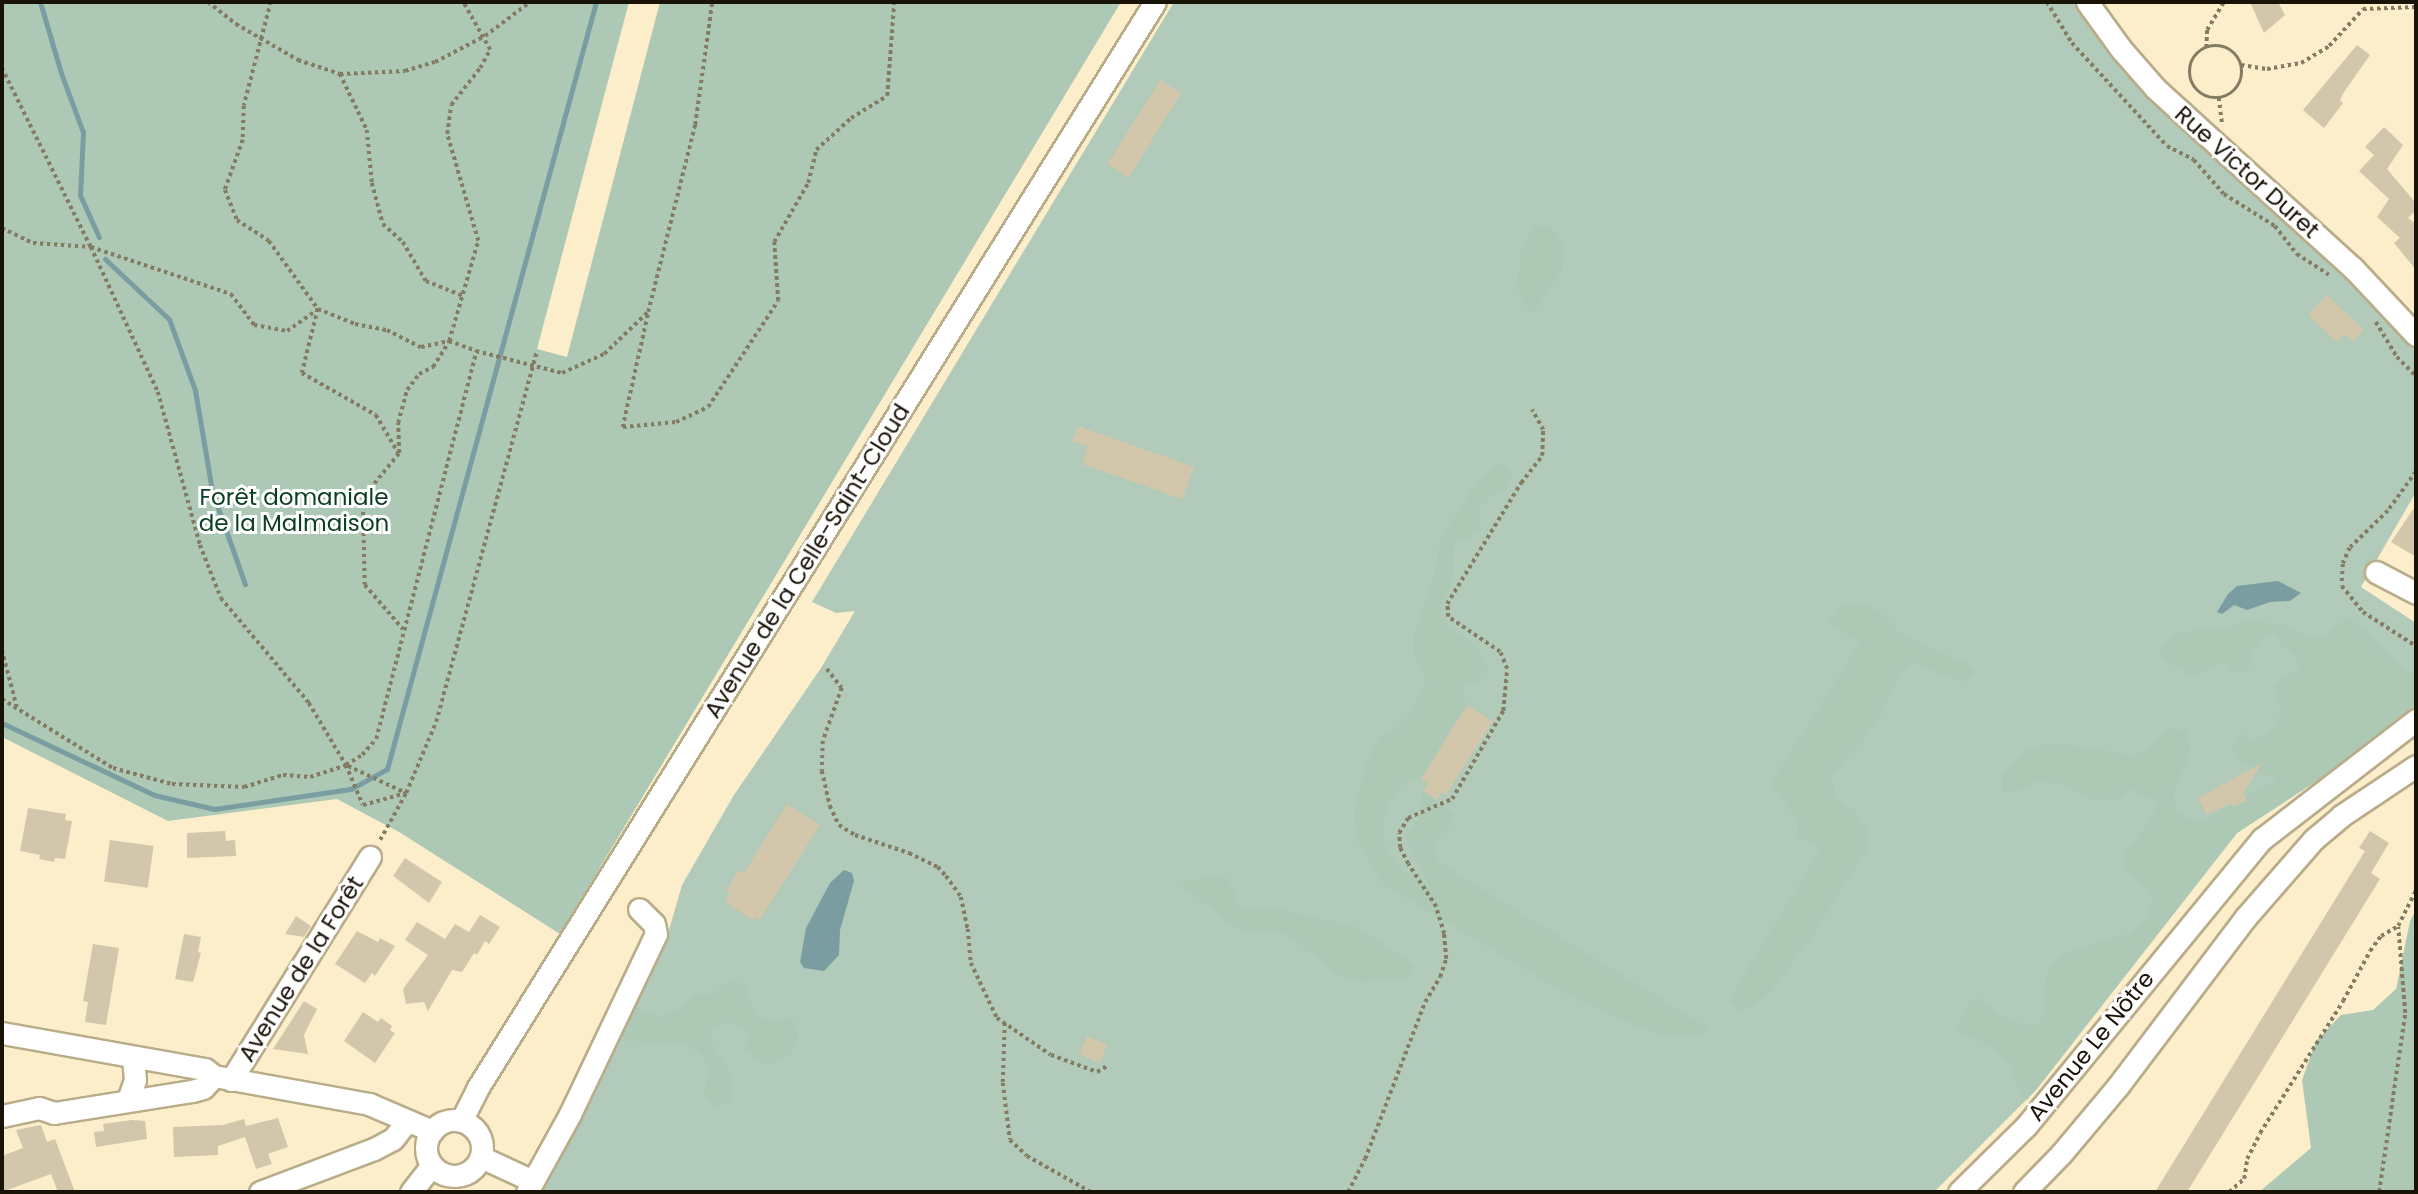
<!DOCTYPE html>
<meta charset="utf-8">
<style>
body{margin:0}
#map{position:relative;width:2418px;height:1194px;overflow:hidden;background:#fceeca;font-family:Poppins,sans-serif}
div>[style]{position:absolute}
.green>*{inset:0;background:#b1cab9}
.forest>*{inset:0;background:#adc9b6}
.water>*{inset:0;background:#799da1}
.stream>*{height:5px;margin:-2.5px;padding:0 2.5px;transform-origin:2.5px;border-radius:2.5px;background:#799da1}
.building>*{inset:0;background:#d2c7ab;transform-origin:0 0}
.path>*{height:3.5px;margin-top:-1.75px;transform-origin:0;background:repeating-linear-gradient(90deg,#847b63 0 3.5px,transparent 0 7px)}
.path>.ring{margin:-1.75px;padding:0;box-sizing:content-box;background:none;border:3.5px solid #847b63;border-radius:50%}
.roads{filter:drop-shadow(2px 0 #b9ac89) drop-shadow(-2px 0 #b9ac89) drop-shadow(0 2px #b9ac89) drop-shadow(0 -2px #b9ac89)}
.minor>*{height:21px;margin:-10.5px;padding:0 10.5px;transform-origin:10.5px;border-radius:10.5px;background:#fff}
.minor>.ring{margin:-10.5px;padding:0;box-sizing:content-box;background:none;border:21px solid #fff;border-radius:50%}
span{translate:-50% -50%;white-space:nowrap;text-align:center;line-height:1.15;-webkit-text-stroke:6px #fff;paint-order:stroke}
.street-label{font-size:23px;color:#181306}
.park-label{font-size:23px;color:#0b3e24}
.frame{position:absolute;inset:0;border:4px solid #181306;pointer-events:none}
</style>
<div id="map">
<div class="green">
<div style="clip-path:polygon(1174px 2px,2077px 2px,2093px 31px,2126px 73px,2159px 105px,2333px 253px,2416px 343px,2416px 492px,2361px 587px,2416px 623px,2416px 716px,2237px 833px,2037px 1089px,1934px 1192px,540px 1192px,620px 1041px,665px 944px,682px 885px,734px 795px,821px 668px,855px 611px,836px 613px,812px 602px)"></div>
</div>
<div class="forest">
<div style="clip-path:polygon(2px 2px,629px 2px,537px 349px,567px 357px,660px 2px,1121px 2px,560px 934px,399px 832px,337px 799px,168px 821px,2px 737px)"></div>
<div style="clip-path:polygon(1549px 225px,1564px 243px,1562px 270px,1533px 314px,1522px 301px,1516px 283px,1521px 266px,1521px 249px,1535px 226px)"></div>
<div style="clip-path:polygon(1496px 464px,1507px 466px,1514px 474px,1505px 490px,1493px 494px,1479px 508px,1480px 531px,1454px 545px,1453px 580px,1442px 605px,1440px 618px,1478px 648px,1488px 668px,1476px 682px,1467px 685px,1463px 695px,1467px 705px,1421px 779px,1412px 779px,1401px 787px,1390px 802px,1383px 825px,1385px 845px,1398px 866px,1431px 889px,1405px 835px,1418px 820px,1423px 791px,1453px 813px,1453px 824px,1434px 843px,1434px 852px,1440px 863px,1710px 1029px,1696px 1036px,1653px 1033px,1573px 998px,1382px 883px,1356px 838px,1354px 808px,1366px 764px,1378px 739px,1397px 727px,1410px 713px,1426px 681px,1414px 656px,1414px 634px,1434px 575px,1441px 538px,1480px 478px)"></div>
<div style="clip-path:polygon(1846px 602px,1864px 604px,1882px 613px,1901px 634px,1970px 665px,1976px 672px,1962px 683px,1913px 662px,1900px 673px,1877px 724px,1831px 776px,1835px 796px,1854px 810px,1865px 826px,1869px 846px,1813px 935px,1772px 991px,1754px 1007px,1739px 1011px,1729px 999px,1820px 850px,1797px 835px,1798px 822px,1771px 783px,1860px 643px,1829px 624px,1835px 610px)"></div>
<div style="clip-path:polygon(2348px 616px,2416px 678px,2416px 716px,2237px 833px,2027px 1100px,2019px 1090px,2009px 1063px,1984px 1043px,1958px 1032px,1962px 1011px,1977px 997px,2000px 1014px,2026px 1026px,2037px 1024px,2045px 1014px,2045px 986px,2049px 968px,2063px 953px,2131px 933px,2146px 919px,2153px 902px,2147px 890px,2124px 868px,2122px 854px,2149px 823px,2157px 803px,2130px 789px,2117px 800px,2092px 799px,2059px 784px,2037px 781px,2021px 790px,2002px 792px,2001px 774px,2027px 750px,2042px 745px,2060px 743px,2131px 755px,2143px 751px,2170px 728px,2186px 731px,2191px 750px,2174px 793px,2176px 811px,2190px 819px,2208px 819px,2249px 793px,2278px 781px,2242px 763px,2233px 751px,2234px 739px,2245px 734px,2253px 741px,2269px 732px,2282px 712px,2274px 685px,2299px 668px,2297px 658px,2280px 644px,2277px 636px,2268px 632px,2252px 653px,2248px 671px,2229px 673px,2226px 664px,2219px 664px,2192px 676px,2167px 662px,2159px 654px,2164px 645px,2176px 634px,2204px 628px,2222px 630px,2243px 621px,2281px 624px,2311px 638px,2326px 635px)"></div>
<div style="clip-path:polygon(1215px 873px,1228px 878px,1240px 908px,1284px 910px,1360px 928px,1416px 966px,1408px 980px,1379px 978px,1362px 983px,1338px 976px,1290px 936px,1270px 931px,1247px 932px,1227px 923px,1200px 899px,1182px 889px,1184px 880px,1201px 879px)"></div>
<div style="clip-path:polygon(2416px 910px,2416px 1192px,2259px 1192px,2311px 1148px,2302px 1080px,2316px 1041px,2341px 1015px,2373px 1010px,2396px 989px,2410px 921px)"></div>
<div style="clip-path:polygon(731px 980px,744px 984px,756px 1013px,773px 1023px,791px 1017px,798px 1028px,798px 1038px,792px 1052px,779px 1062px,767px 1065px,744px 1051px,748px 1033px,743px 1027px,725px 1023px,713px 1030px,711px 1042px,731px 1073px,732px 1102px,717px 1107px,704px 1095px,709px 1064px,698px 1052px,681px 1042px,620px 1041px,635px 1007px,662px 1017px,682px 1007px,696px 994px,713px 994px)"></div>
</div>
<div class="water">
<div style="clip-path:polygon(2278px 581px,2301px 593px,2290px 601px,2270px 602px,2247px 610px,2234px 605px,2222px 614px,2217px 612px,2228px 594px,2237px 586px)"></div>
<div style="clip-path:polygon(844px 870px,852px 873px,854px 881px,840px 930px,839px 955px,824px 971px,804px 968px,800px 962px,806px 928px,830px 883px)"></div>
</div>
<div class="stream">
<div style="left:40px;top:2px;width:74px;rotate:73.5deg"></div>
<div style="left:61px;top:73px;width:63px;rotate:69.6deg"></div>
<div style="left:83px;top:132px;width:63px;rotate:92.7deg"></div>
<div style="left:80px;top:195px;width:46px;rotate:65.7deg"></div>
<div style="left:105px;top:259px;width:88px;rotate:43.2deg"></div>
<div style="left:169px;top:319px;width:76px;rotate:69.9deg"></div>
<div style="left:195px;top:390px;width:102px;rotate:80.4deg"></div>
<div style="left:212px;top:491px;width:99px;rotate:70.5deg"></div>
<div style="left:2px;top:723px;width:168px;rotate:25.3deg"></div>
<div style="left:154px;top:795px;width:62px;rotate:13.1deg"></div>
<div style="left:214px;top:809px;width:138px;rotate:-8.3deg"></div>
<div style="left:351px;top:789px;width:41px;rotate:-29.1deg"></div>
<div style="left:387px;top:769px;width:795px;rotate:-74.76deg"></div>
</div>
<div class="building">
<div style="clip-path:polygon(2250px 2px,2278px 2px,2285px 15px,2264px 33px)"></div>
<div style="clip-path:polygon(2357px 45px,2370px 55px,2344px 92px,2340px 100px,2343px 103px,2324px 128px,2303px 110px)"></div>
<div style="left:1160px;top:80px;width:25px;height:99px;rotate:32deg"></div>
<div style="clip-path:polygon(2384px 127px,2403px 145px,2387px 169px,2416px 203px,2416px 210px,2408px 218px,2416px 224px,2416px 270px,2394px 243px,2400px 238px,2377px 217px,2389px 199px,2359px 171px,2374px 155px,2365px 147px)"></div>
<div style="clip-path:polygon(2327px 295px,2364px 330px,2353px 342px,2345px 334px,2337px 342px,2308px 315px)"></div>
<div style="clip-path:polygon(1078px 426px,1194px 467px,1182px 499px,1082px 464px,1088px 446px,1072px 441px)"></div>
<div style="clip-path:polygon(2416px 505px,2416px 557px,2391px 542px)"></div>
<div style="clip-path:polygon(1467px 705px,1493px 721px,1446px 795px,1442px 792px,1437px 800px,1423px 791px,1428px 783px,1421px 779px)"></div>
<div style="clip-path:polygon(2262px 763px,2243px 794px,2247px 800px,2233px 807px,2231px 803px,2207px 815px,2198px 798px)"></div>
<div style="clip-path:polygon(787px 804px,820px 825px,760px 920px,755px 917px,753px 920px,725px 902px,730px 894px,726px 891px,739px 870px,744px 873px)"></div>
<div style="clip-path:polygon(28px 808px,66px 814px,65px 820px,72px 821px,65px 859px,55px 858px,54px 862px,39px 859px,40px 855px,20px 851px)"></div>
<div style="clip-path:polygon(225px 831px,226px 841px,235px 840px,236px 856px,187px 858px,187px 833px)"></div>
<div style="clip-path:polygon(2370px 831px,2389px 843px,2371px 873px,2380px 879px,2187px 1192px,2155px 1192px,2365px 851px,2359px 848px)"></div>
<div style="left:110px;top:840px;width:44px;height:42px;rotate:8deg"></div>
<div style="clip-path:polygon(405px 858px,442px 882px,429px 903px,393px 876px)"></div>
<div style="clip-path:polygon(480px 915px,500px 927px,489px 944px,485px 941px,477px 955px,474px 953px,462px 972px,452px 970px,428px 1011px,424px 1002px,406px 1004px,403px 989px,428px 955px,405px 940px,417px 922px,445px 939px,455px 924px,469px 932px)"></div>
<div style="clip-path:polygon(296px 916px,311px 926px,304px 937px,285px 934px)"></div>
<div style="clip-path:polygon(357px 931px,378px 942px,380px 938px,395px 946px,375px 976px,372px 973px,365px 983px,335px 964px)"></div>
<div style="clip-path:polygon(184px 934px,201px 937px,198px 952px,201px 953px,193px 982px,175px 979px)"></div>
<div style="clip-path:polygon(93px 944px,119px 948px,106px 1025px,85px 1022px,88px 1002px,83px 1001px)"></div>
<div style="clip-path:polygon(304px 1001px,317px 1009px,304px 1035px,308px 1054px,273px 1049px)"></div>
<div style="clip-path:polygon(363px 1012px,378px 1022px,381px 1018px,392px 1026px,390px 1030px,395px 1033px,375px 1063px,344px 1041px)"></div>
<div style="left:1087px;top:1036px;width:22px;height:20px;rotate:22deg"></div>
<div style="clip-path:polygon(278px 1118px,288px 1147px,268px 1154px,272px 1164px,256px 1169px,245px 1137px,218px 1146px,218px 1155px,174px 1157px,173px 1127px,223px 1125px,244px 1119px,246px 1126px)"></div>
<div style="clip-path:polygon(132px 1120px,145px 1121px,147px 1139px,96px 1147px,94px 1132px,104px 1131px,103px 1124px)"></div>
<div style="clip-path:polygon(41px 1125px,47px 1142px,55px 1139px,75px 1192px,58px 1192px,51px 1174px,2px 1192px,2px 1156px,23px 1148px,16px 1130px)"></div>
</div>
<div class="path">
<div style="left:208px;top:2px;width:36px;rotate:38deg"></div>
<div style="left:236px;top:24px;width:72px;rotate:30.1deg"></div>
<div style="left:298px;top:60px;width:44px;rotate:18.4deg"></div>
<div style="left:340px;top:74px;width:65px;rotate:-2.6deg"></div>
<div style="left:405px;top:71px;width:31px;rotate:-17deg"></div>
<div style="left:435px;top:62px;width:56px;rotate:-27.5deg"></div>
<div style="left:485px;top:36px;width:56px;rotate:-37.1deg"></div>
<div style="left:271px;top:2px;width:107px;rotate:104.6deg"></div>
<div style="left:244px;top:106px;width:34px;rotate:92deg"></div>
<div style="left:243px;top:140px;width:53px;rotate:109.8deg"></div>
<div style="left:225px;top:190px;width:32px;rotate:68deg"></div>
<div style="left:237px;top:220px;width:38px;rotate:33deg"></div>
<div style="left:269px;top:241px;width:84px;rotate:54.2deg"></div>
<div style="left:318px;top:309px;width:66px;rotate:104deg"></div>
<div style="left:302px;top:373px;width:85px;rotate:29.6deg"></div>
<div style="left:376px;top:415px;width:45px;rotate:59.5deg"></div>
<div style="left:399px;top:454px;width:57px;rotate:129.3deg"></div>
<div style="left:363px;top:498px;width:87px;rotate:88.7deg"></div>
<div style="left:365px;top:585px;width:58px;rotate:49.2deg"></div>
<div style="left:2047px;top:2px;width:48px;rotate:58.6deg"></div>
<div style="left:2072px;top:43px;width:140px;rotate:47.3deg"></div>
<div style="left:2167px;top:146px;width:30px;rotate:27deg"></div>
<div style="left:2194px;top:160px;width:45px;rotate:48.6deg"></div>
<div style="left:2224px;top:194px;width:60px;rotate:32.1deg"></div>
<div style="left:2275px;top:226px;width:36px;rotate:52deg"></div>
<div style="left:2297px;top:254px;width:38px;rotate:33deg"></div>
<div class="ring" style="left:2190px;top:46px;width:48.5px;height:48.5px"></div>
<div style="left:2206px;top:48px;width:18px;rotate:-87deg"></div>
<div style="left:2207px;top:30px;width:33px;rotate:-59deg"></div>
<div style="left:2241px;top:65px;width:26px;rotate:9deg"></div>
<div style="left:2267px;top:69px;width:35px;rotate:-10deg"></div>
<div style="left:2301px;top:63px;width:33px;rotate:-31deg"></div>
<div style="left:2329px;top:46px;width:50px;rotate:-47.4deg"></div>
<div style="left:2363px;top:9px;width:53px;rotate:-2.2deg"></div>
<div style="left:2px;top:68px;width:200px;rotate:63.6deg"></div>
<div style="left:91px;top:247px;width:160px;rotate:65.2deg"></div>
<div style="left:158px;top:392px;width:159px;rotate:74.6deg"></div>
<div style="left:200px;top:545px;width:57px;rotate:68.4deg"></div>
<div style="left:221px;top:598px;width:137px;rotate:50deg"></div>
<div style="left:309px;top:703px;width:72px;rotate:59.2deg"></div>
<div style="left:340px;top:74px;width:62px;rotate:64.3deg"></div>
<div style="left:367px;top:130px;width:53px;rotate:84.6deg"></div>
<div style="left:372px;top:183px;width:42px;rotate:75deg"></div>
<div style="left:383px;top:224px;width:27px;rotate:42deg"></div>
<div style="left:403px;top:242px;width:45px;rotate:59.5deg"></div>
<div style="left:426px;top:281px;width:40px;rotate:22deg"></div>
<div style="left:2219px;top:98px;width:25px;rotate:83deg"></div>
<div style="left:2px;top:228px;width:34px;rotate:26deg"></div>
<div style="left:33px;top:243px;width:58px;rotate:3.9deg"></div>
<div style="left:91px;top:247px;width:148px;rotate:18.6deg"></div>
<div style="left:231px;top:294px;width:39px;rotate:53deg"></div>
<div style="left:254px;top:325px;width:34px;rotate:10deg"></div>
<div style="left:287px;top:331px;width:38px;rotate:-35deg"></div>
<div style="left:318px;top:309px;width:40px;rotate:22deg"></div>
<div style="left:355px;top:324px;width:33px;rotate:11deg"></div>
<div style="left:387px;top:330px;width:38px;rotate:27deg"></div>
<div style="left:421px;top:347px;width:29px;rotate:-12deg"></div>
<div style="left:449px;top:341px;width:29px;rotate:20deg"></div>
<div style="left:476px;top:351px;width:89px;rotate:14.3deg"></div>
<div style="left:562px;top:373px;width:46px;rotate:-24.3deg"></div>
<div style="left:604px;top:354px;width:61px;rotate:-43.7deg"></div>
<div style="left:648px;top:312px;width:193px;rotate:-75.9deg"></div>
<div style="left:695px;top:125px;width:124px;rotate:-82.1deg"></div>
<div style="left:648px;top:315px;width:115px;rotate:102.6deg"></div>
<div style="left:623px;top:427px;width:53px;rotate:-5.4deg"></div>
<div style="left:676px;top:422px;width:35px;rotate:-25deg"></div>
<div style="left:708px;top:407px;width:127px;rotate:-56.6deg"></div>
<div style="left:778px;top:301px;width:59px;rotate:-93.9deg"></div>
<div style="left:774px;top:242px;width:68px;rotate:-60deg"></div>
<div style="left:808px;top:183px;width:34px;rotate:-76deg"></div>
<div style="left:816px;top:150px;width:47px;rotate:-42.4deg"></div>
<div style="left:851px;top:118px;width:42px;rotate:-31.4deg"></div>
<div style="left:887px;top:96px;width:94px;rotate:-85.7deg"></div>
<div style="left:2376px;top:322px;width:41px;rotate:59deg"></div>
<div style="left:2397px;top:357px;width:27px;rotate:45deg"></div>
<div style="left:399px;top:453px;width:30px;rotate:-92deg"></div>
<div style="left:398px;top:423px;width:34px;rotate:-75deg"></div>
<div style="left:407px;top:390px;width:20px;rotate:-53deg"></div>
<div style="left:419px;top:374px;width:16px;rotate:-27deg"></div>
<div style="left:433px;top:367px;width:31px;rotate:-58deg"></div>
<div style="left:449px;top:341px;width:104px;rotate:-73.8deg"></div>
<div style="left:478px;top:241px;width:111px;rotate:-106.2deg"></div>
<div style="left:447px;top:134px;width:29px;rotate:-82deg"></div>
<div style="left:451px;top:105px;width:47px;rotate:-51.9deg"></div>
<div style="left:480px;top:68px;width:21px;rotate:-61deg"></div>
<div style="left:490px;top:50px;width:55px;rotate:-119.4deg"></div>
<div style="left:2416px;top:472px;width:48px;rotate:125.7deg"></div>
<div style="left:2388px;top:511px;width:53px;rotate:135.8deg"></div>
<div style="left:2350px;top:548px;width:17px;rotate:114deg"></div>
<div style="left:2343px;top:564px;width:22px;rotate:93deg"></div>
<div style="left:2342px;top:586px;width:33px;rotate:51deg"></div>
<div style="left:2363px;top:612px;width:63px;rotate:32.7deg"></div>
<div style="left:2px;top:650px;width:59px;rotate:75.3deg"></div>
<div style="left:827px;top:669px;width:24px;rotate:52deg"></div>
<div style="left:842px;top:688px;width:56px;rotate:109.7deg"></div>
<div style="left:823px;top:741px;width:30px;rotate:92deg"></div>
<div style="left:822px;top:771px;width:36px;rotate:77deg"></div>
<div style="left:830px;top:806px;width:21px;rotate:65deg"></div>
<div style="left:839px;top:825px;width:19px;rotate:32deg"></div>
<div style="left:855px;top:835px;width:57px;rotate:18.4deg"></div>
<div style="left:909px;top:853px;width:32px;rotate:26deg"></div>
<div style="left:938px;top:867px;width:12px;rotate:48deg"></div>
<div style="left:946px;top:876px;width:26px;rotate:54deg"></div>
<div style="left:961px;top:897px;width:33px;rotate:78deg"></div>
<div style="left:968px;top:929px;width:34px;rotate:85deg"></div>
<div style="left:971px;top:963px;width:61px;rotate:64.7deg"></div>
<div style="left:997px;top:1018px;width:65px;rotate:34.4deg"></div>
<div style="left:1051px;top:1055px;width:49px;rotate:20.3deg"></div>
<div style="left:1097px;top:1072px;width:12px;rotate:-31deg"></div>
<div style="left:2px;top:699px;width:131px;rotate:31.9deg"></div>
<div style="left:113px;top:768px;width:61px;rotate:15.2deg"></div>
<div style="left:172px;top:784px;width:72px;rotate:2.4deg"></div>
<div style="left:244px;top:787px;width:41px;rotate:-17.1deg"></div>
<div style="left:283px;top:775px;width:27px;rotate:4deg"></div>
<div style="left:310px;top:777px;width:38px;rotate:-18deg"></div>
<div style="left:346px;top:765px;width:43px;rotate:67deg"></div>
<div style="left:363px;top:805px;width:45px;rotate:-15.6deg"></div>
<div style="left:346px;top:765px;width:19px;rotate:-32deg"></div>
<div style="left:362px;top:755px;width:21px;rotate:-49deg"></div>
<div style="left:376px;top:739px;width:401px;rotate:-75.5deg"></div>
<div style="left:348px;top:766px;width:62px;rotate:24.9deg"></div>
<div style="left:380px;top:840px;width:54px;rotate:-61deg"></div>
<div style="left:406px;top:793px;width:77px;rotate:-67.1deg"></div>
<div style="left:436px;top:722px;width:385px;rotate:-74.8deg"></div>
<div style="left:1005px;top:1023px;width:60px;rotate:91.9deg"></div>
<div style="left:1003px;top:1083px;width:57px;rotate:83deg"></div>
<div style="left:1010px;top:1140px;width:23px;rotate:43deg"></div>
<div style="left:1027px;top:1156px;width:73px;rotate:29.4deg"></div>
<div style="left:1348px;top:1192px;width:37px;rotate:-63deg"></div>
<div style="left:1365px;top:1159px;width:168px;rotate:-69.1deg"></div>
<div style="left:1425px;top:1002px;width:29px;rotate:-59deg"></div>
<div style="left:1440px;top:977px;width:19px;rotate:-72deg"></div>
<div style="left:1446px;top:959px;width:25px;rotate:-95deg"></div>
<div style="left:1444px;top:934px;width:28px;rotate:-107deg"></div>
<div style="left:1436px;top:907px;width:51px;rotate:-123.1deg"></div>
<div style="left:1408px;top:864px;width:18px;rotate:-117deg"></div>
<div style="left:1400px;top:848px;width:15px;rotate:-94deg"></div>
<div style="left:1399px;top:833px;width:17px;rotate:-59deg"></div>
<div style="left:1408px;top:818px;width:48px;rotate:-23.4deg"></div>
<div style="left:1452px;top:799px;width:102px;rotate:-59.9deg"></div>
<div style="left:1503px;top:711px;width:42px;rotate:-84.6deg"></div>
<div style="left:1507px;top:669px;width:18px;rotate:-112deg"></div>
<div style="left:1500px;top:652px;width:63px;rotate:-146.1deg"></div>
<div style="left:1448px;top:617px;width:13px;rotate:-94deg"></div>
<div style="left:1447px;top:604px;width:142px;rotate:-58.6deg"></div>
<div style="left:1521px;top:483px;width:34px;rotate:-52deg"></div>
<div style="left:1542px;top:456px;width:26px;rotate:-88deg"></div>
<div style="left:1543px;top:430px;width:23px;rotate:-119deg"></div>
<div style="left:2229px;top:1192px;width:20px;rotate:-41deg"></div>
<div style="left:2244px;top:1179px;width:20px;rotate:-81deg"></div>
<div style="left:2247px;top:1159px;width:29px;rotate:-63deg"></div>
<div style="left:2260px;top:1133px;width:156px;rotate:-57.8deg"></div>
<div style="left:2343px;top:1001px;width:57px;rotate:-61.6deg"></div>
<div style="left:2370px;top:951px;width:19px;rotate:-54deg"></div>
<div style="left:2381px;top:936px;width:20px;rotate:-30deg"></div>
<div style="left:2398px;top:926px;width:40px;rotate:-63.4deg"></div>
<div style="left:2379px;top:1192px;width:181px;rotate:-81.7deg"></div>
<div style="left:2405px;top:1013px;width:86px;rotate:-94.7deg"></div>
</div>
<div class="roads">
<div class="minor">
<div style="left:2087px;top:2px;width:58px;rotate:54.1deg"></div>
<div style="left:2121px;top:49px;width:52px;rotate:48.9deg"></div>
<div style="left:2155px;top:88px;width:268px;rotate:42.3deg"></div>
<div style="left:2353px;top:268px;width:92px;rotate:46.8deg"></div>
<div style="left:2376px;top:572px;width:45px;rotate:27.7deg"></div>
<div style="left:2px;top:1033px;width:206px;rotate:10.1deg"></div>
<div style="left:205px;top:1069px;width:11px;rotate:38deg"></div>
<div style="left:214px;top:1076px;width:158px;rotate:10.2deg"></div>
<div style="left:369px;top:1104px;width:69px;rotate:23.2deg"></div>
<div style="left:231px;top:1080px;width:263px;rotate:-58.1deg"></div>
<div style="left:128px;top:1100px;width:21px;rotate:-71deg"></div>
<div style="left:135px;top:1080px;width:23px;rotate:-95deg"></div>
<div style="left:2px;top:1116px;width:38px;rotate:-12deg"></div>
<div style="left:39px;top:1108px;width:16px;rotate:18deg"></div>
<div style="left:54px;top:1113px;width:140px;rotate:-9.1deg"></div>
<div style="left:192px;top:1091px;width:11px;rotate:-15deg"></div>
<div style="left:203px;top:1088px;width:16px;rotate:-47deg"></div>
<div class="ring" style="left:426px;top:1120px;width:35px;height:35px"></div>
<div style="left:461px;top:1121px;width:36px;rotate:-63deg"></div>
<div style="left:477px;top:1089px;width:1281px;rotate:-58.05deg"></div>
<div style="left:481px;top:1157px;width:57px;rotate:24.8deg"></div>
<div style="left:260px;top:1192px;width:122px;rotate:-20.7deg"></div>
<div style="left:374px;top:1149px;width:21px;rotate:-28deg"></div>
<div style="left:393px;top:1139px;width:23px;rotate:-52deg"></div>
<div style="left:411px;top:1192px;width:34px;rotate:-52deg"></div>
<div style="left:527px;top:1192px;width:89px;rotate:-61.1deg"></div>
<div style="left:570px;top:1114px;width:199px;rotate:-64.5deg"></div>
<div style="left:656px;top:934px;width:10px;rotate:-101deg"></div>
<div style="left:654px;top:924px;width:21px;rotate:-135deg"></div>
<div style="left:1959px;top:1192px;width:94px;rotate:-44.6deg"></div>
<div style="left:2026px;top:1126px;width:372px;rotate:-50.6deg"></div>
<div style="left:2262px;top:839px;width:195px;rotate:-37.7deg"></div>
<div style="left:2024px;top:1192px;width:53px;rotate:-45.8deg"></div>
<div style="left:2061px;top:1154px;width:89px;rotate:-50deg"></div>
<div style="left:2118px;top:1086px;width:211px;rotate:-52.9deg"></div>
<div style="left:2245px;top:918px;width:105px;rotate:-48.9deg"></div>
<div style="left:2314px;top:839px;width:35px;rotate:-40deg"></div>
<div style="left:2341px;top:816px;width:90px;rotate:-33.7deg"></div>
</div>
</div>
<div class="street-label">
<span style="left:2247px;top:172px;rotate:42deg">Rue Victor Duret</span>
<span style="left:807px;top:561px;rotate:-58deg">Avenue de la Celle-Saint-Cloud</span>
<span style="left:301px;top:969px;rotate:-58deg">Avenue de la Forêt</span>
<span style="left:2091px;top:1046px;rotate:-51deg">Avenue Le Nôtre</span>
</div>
<div class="park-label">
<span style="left:294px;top:510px">Forêt domaniale<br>de la Malmaison</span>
</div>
<div class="frame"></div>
</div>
